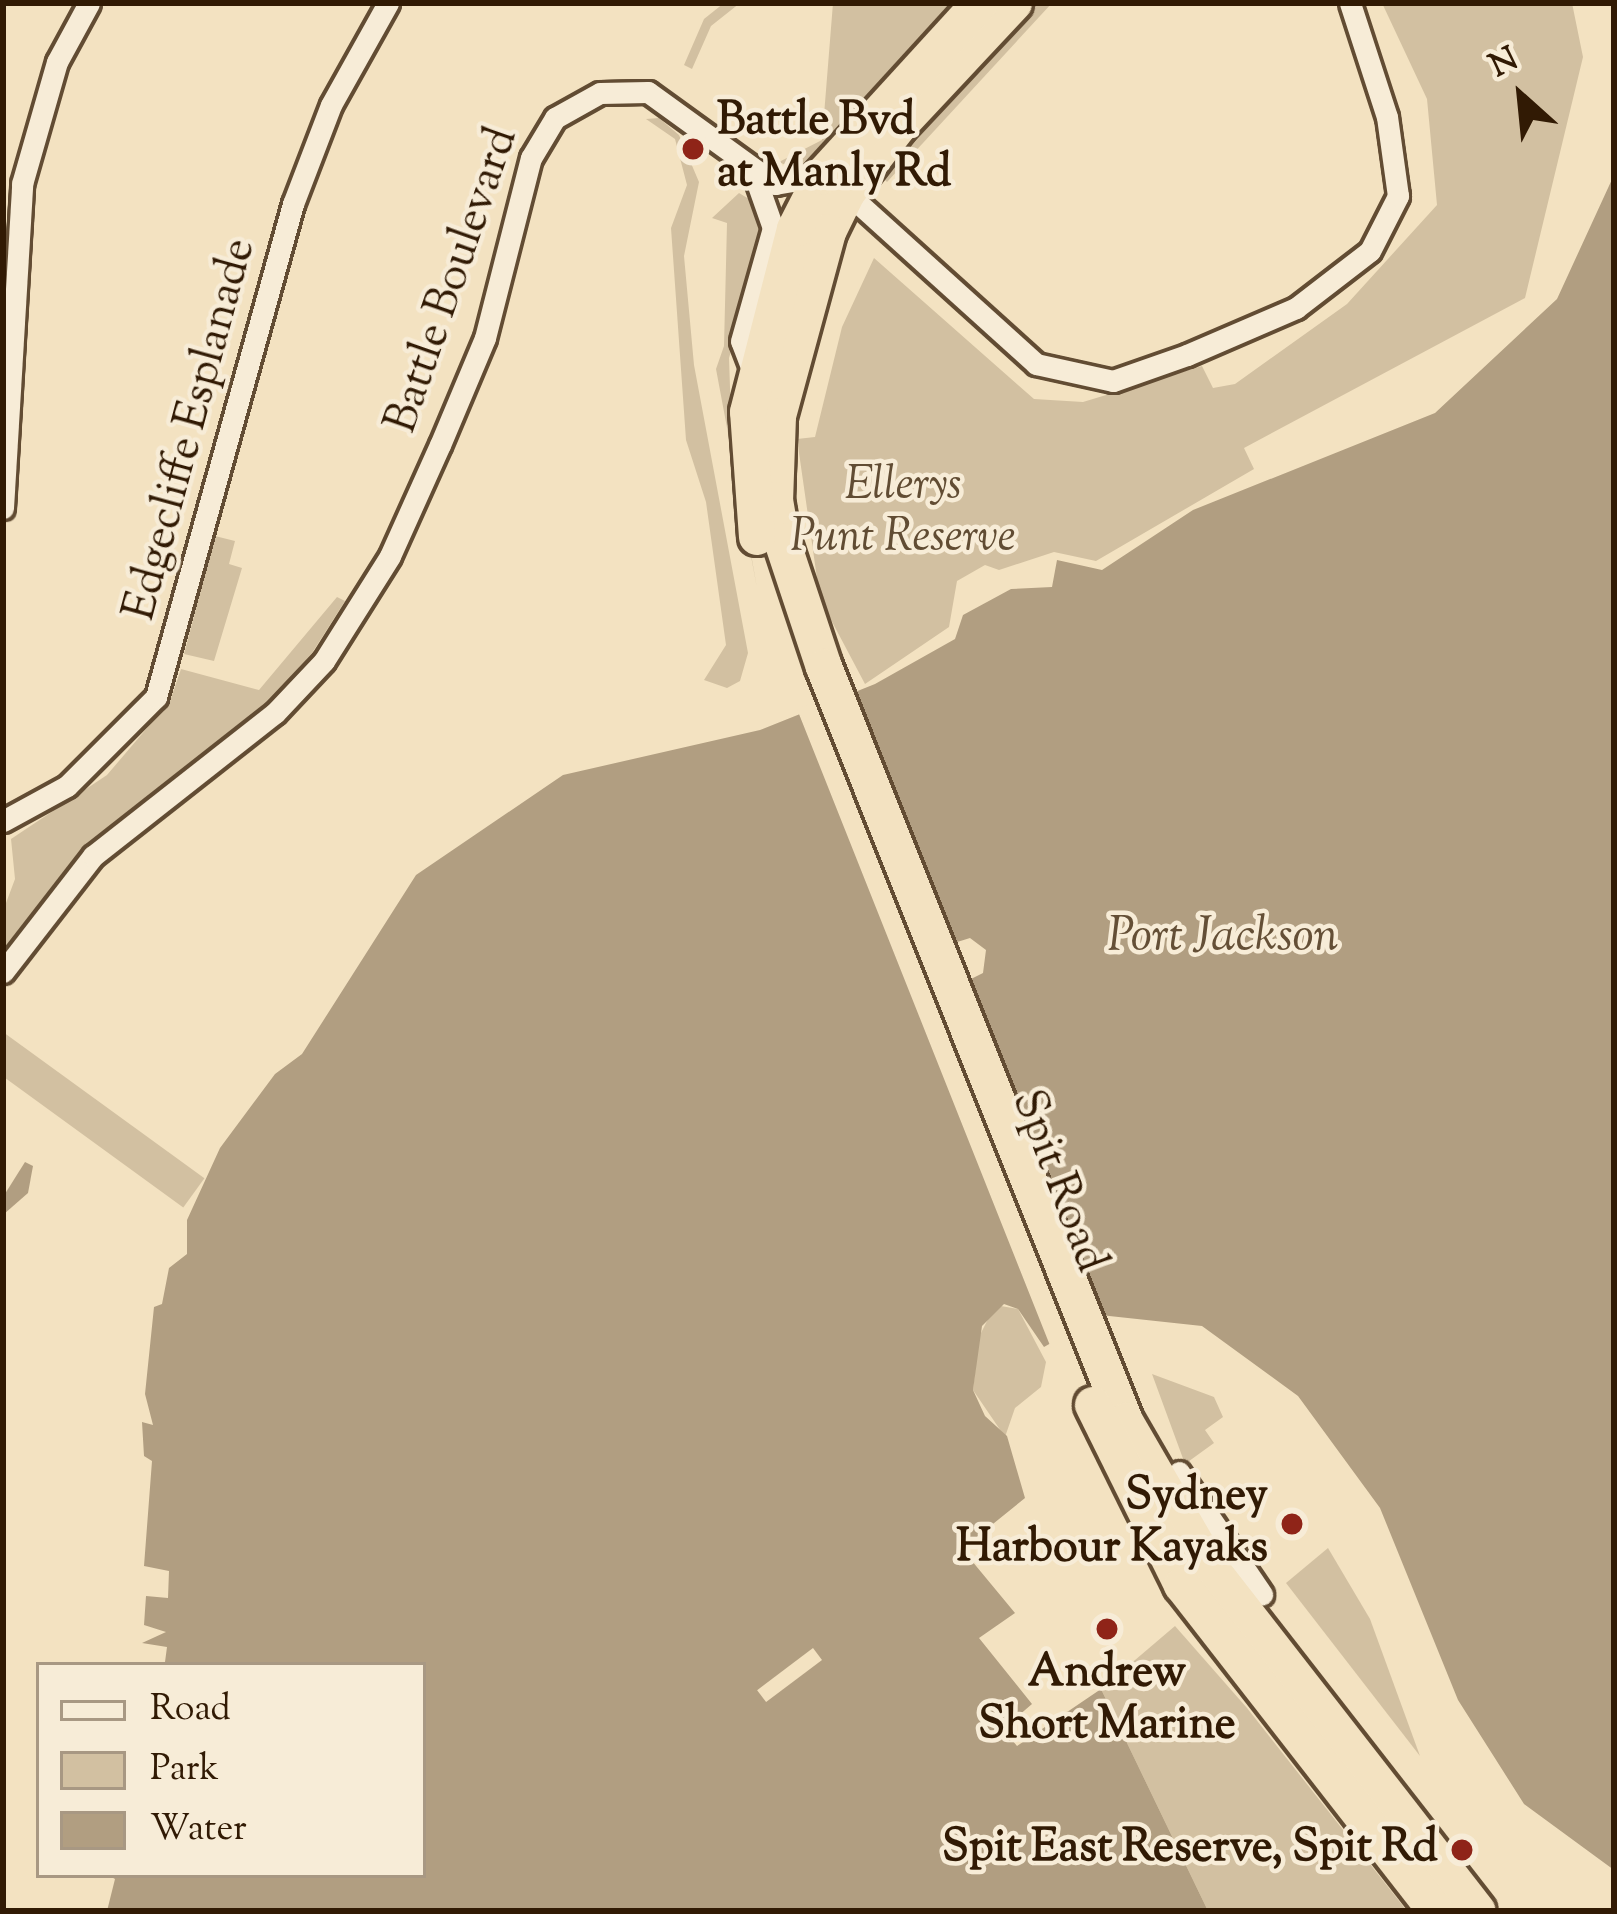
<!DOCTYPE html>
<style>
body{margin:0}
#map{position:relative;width:1617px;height:1914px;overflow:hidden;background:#f3e2c1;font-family:"Sorts Mill Goudy",serif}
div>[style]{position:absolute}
.green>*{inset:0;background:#d2c0a1;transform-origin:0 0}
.water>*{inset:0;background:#b19e81}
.pier>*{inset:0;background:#f3e2c1;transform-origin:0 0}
.roads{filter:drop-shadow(3px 0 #624c33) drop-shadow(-3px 0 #624c33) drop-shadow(0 3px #624c33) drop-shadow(0 -3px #624c33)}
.minor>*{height:21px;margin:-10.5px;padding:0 10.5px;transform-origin:10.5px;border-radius:10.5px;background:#f7ecd7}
.trunk>*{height:36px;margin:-18px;padding:0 18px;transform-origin:18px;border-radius:18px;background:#f3e2c1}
.dots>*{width:33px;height:33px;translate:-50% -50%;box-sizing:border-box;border:6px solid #f7ecd7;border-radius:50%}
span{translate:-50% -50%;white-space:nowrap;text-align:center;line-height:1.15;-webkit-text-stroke:9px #f7ecd7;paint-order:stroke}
.poi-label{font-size:45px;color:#311a04;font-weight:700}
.left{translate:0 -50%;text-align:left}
.right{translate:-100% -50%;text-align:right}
.street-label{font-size:45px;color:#311a04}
.park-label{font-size:45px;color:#614c33;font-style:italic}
.water-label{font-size:48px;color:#644f36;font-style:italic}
.frame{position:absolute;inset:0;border:6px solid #311a04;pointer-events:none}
.legend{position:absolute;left:36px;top:1662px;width:390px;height:216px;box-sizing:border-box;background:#f7ecd7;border:3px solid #a89883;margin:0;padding:15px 21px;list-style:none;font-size:36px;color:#311a04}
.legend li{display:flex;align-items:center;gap:24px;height:60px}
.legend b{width:60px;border:3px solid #a89883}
.north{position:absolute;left:1461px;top:36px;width:120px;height:120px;-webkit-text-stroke:9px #f7ecd7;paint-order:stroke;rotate:333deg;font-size:33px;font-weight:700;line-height:48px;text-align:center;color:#311a04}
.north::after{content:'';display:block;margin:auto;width:42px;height:54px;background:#311a04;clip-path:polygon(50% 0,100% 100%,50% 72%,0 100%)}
</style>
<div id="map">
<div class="green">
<div style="clip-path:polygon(724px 3px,740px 3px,711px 26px,692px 69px,684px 65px,704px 19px)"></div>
<div style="clip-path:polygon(833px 3px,950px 3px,815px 165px,794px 169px,779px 162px,822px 140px)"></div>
<div style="clip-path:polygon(1034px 3px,1052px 3px,887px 182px,876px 171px)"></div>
<div style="clip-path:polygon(1382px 3px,1572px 3px,1583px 57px,1525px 298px,1244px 448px,1254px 469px,1096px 561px,1054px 552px,999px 570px,985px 565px,957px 581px,949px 627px,865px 684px,820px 599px,797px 439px,815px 437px,842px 327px,874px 258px,1034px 399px,1083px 402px,1202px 366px,1213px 388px,1235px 384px,1347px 304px,1437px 205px,1427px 99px)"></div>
<div style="clip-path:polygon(659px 118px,679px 135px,699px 182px,684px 256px,694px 365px,748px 653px,740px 681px,727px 688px,704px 680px,726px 645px,706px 502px,686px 440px,671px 228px,687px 185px,675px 139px,646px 119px)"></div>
<div style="clip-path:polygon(739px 193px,754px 202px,765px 233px,729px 358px,732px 446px,757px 588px,716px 369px,724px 346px,727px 223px,712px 218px)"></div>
<div style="clip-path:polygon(215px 536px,235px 541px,229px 564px,242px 568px,214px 661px,184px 654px)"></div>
<div style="clip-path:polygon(337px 597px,345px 601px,312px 653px,242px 731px,3px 952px,3px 911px,15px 879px,11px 839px,107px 775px,170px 701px,181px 669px,259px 690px)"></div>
<div style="left:3px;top:1032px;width:249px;height:36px;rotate:36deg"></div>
<div style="clip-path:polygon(995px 1305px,1018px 1309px,1046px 1362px,1041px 1387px,1015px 1408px,1005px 1437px,973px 1390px,979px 1337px)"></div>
<div style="clip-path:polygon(1152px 1374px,1214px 1397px,1223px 1417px,1205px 1430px,1214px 1443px,1185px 1464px)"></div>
<div style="clip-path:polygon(1328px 1548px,1370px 1619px,1420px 1756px,1286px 1583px)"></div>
<div style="clip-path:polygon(1175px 1626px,1247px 1708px,1407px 1911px,1208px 1911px,1101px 1689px)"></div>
</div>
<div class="water">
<div style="clip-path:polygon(1614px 175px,1614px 1870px,1524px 1804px,1458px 1700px,1380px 1508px,1298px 1396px,1202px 1326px,1100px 1315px,1044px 1347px,1018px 1309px,1004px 1304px,982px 1326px,973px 1390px,985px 1416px,1007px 1436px,1025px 1498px,962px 1549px,1015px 1613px,979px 1638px,1032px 1704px,1003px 1729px,1017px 1746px,1101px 1689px,1208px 1911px,107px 1911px,115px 1879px,108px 1875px,423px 1875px,423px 1665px,149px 1665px,165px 1662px,167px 1647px,142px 1643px,166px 1632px,144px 1625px,146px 1596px,168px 1598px,169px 1571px,144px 1566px,152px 1461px,144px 1456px,142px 1422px,153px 1425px,145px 1394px,154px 1307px,162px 1304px,169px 1268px,187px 1254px,187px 1220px,220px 1148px,275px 1074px,302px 1054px,416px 875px,563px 775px,760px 730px,875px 684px,955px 639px,963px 615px,1011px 589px,1052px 587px,1057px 560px,1102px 570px,1193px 510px,1435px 413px,1557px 299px)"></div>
<div style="clip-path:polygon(25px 1162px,33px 1166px,28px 1193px,4px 1214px,3px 1197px)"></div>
</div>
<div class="pier">
<div style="clip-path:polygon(855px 686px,954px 943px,970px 938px,986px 950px,983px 973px,969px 980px,1101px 1322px,1051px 1348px,797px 709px)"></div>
<div style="left:813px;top:1648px;width:15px;height:70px;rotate:53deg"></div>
</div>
<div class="roads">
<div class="minor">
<div style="left:847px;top:193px;width:255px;rotate:42.1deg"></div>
<div style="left:1036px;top:364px;width:79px;rotate:12.4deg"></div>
<div style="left:1113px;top:381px;width:78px;rotate:-19.4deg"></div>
<div style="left:1187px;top:355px;width:119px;rotate:-23.3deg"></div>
<div style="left:1296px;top:308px;width:93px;rotate:-37.6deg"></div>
<div style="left:1370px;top:251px;width:62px;rotate:-63deg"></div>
<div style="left:1398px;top:196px;width:80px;rotate:-97.9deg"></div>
<div style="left:1387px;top:117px;width:120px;rotate:-108deg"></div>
<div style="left:753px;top:372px;width:33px;rotate:-111deg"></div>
<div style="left:741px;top:341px;width:117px;rotate:-74.2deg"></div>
<div style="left:773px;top:228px;width:57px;rotate:-109.4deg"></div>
<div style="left:3px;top:508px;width:325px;rotate:-86.6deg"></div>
<div style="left:22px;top:184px;width:127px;rotate:-74deg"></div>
<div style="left:57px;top:62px;width:67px;rotate:-61.5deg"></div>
<div style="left:3px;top:821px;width:73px;rotate:-28.7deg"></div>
<div style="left:67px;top:786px;width:126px;rotate:-45deg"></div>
<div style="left:156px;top:697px;width:512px;rotate:-74.47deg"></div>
<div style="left:293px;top:204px;width:106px;rotate:-69deg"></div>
<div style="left:331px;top:105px;width:117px;rotate:-60.8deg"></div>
<div style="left:3px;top:972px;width:147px;rotate:-52.2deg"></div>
<div style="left:93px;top:856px;width:231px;rotate:-38.2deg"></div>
<div style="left:275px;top:713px;width:71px;rotate:-46.7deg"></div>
<div style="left:324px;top:661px;width:124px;rotate:-57.8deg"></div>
<div style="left:390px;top:556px;width:122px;rotate:-65.8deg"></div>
<div style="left:440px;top:445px;width:116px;rotate:-67.2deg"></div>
<div style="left:485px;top:338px;width:186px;rotate:-75.7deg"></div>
<div style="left:531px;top:158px;width:47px;rotate:-59deg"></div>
<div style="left:555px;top:118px;width:51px;rotate:-29.1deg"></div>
<div style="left:600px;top:93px;width:48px;rotate:-1.2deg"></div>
<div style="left:648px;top:92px;width:157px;rotate:35.9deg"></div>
<div style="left:775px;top:184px;width:48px;rotate:-9.7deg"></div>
<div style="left:1179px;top:1472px;width:148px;rotate:55.8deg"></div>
</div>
<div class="trunk">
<div style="left:1014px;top:3px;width:170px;rotate:133.1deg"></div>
<div style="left:898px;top:127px;width:83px;rotate:127.7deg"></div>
<div style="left:847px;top:193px;width:43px;rotate:116deg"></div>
<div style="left:828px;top:232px;width:191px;rotate:105.2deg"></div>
<div style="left:778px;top:416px;width:84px;rotate:92deg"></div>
<div style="left:775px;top:500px;width:42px;rotate:80.3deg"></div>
<div style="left:782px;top:541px;width:133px;rotate:71.6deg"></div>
<div style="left:824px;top:667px;width:812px;rotate:68.24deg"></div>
<div style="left:1125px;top:1421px;width:168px;rotate:59.9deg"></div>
<div style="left:1209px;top:1566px;width:437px;rotate:52.1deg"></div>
<div style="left:757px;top:537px;width:125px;rotate:-94.1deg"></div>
<div style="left:748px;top:412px;width:189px;rotate:-75.6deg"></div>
<div style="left:795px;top:229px;width:59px;rotate:-63deg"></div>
<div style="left:822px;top:176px;width:234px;rotate:-47.6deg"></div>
<div style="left:1093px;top:1405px;width:201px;rotate:63.7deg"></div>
<div style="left:1182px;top:1585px;width:413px;rotate:52.1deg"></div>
</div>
</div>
<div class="dots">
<div style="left:693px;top:149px;background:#8f2418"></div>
<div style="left:1292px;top:1524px;background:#8f2418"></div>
<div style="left:1107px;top:1629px;background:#8f2418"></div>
<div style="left:1462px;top:1850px;background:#8f2418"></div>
</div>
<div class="poi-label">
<span class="left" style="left:717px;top:149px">Battle Bvd<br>at Manly Rd</span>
<span class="right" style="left:1268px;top:1524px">Sydney<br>Harbour Kayaks</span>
<span style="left:1107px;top:1701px">Andrew<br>Short Marine</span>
<span class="right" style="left:1438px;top:1850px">Spit East Reserve, Spit Rd</span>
</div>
<div class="street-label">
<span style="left:454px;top:281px;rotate:-71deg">Battle Boulevard</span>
<span style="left:192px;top:430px;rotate:-75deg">Edgecliffe Esplanade</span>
<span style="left:1057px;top:1182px;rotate:69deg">Spit Road</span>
</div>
<div class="park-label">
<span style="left:903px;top:513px">Ellerys<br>Punt Reserve</span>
</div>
<div class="water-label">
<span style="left:1223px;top:938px">Port Jackson</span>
</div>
<div class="frame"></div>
<ul class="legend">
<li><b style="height:15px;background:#f7ecd7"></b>Road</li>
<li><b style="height:33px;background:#d2c0a1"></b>Park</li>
<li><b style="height:33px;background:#b19e81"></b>Water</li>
</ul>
<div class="north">N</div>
</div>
